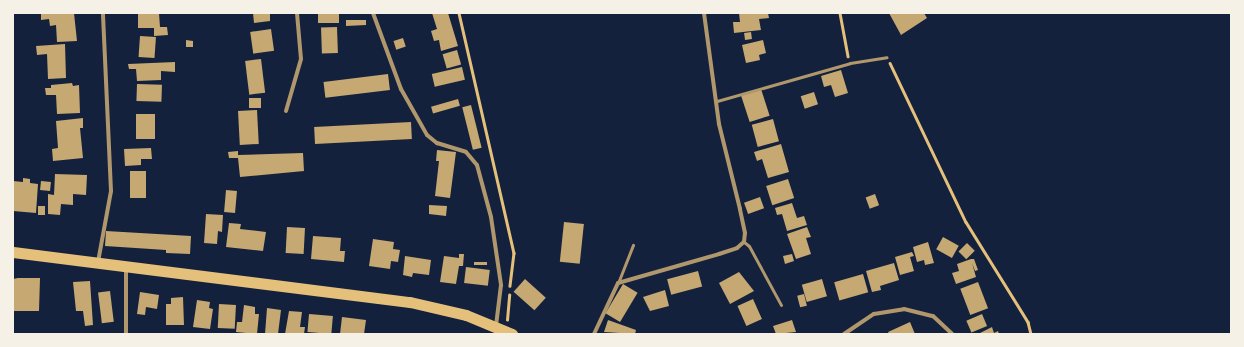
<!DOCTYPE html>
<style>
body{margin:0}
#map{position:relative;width:1244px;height:347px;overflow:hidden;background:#14213d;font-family:Roboto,sans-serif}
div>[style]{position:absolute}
.building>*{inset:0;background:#c6a872;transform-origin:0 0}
.path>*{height:2.5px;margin:-1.25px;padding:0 1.25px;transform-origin:1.25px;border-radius:1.25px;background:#e5c07b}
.service>*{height:3px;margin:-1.5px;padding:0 1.5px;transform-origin:1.5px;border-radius:1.5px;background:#b1986c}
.minor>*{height:4px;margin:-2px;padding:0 2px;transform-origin:2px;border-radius:2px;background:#b1986c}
.trunk>*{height:11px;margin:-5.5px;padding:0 5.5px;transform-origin:5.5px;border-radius:5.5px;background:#e5c07b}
span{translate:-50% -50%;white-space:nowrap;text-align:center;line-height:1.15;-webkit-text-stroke:4px #f6f1e7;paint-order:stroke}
.frame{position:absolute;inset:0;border:14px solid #f6f1e7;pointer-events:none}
</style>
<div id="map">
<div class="building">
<div style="clip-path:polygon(41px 13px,74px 13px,77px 41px,57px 42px,56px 25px,50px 26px,49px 19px,41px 20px)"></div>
<div style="clip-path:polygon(138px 13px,159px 13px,160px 27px,167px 27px,168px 35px,154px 36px,154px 28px,138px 28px)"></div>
<div style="clip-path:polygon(253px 13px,270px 13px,270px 21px,254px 23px)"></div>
<div style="left:318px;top:13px;width:21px;height:10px"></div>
<div style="clip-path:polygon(432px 13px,448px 13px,458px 46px,441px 51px,439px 40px,434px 41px,431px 31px,437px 29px)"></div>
<div style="clip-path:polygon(739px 13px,768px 13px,769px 18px,759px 19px,761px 30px,734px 33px,733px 22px,740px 22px)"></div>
<div style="clip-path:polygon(889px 13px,924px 13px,927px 18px,901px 35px)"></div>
<div style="clip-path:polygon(346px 20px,366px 20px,366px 25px,346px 26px)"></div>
<div style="left:337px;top:27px;width:26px;height:16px;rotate:88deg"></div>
<div style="left:271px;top:29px;width:22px;height:21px;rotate:82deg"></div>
<div style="left:751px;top:32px;width:7px;height:7px;rotate:82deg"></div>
<div style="left:140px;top:36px;width:16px;height:21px;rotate:4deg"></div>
<div style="left:403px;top:38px;width:9px;height:10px;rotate:72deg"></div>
<div style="clip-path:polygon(186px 40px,193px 41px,193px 47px,186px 47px)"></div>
<div style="clip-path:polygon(763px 40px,766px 53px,759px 55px,760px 60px,746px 63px,742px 45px)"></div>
<div style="clip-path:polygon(65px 44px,66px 78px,48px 79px,47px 54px,37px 55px,36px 46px)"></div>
<div style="left:457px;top:50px;width:15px;height:15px;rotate:74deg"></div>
<div style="left:261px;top:59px;width:34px;height:16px;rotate:83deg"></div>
<div style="clip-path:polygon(175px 62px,175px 72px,161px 71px,161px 80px,137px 81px,136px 69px,129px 69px,128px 64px)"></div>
<div style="left:462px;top:67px;width:13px;height:31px;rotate:77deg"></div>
<div style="clip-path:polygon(841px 70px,848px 93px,835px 97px,831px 85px,824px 87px,821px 76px)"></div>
<div style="left:388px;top:74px;width:16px;height:65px;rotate:83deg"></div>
<div style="clip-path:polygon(72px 83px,73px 86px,79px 85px,80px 113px,57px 114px,56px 95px,46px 95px,45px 88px,51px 88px,51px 85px)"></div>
<div style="left:137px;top:84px;width:25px;height:17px;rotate:2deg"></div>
<div style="left:761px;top:89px;width:28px;height:21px;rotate:72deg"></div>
<div style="left:814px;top:92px;width:13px;height:14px;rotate:72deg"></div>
<div style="left:249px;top:98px;width:12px;height:10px"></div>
<div style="left:458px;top:99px;width:7px;height:28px;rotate:74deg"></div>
<div style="left:471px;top:105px;width:44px;height:9px;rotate:76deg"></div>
<div style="left:257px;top:110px;width:34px;height:19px;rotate:87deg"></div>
<div style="left:136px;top:114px;width:19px;height:25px"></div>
<div style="clip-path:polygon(83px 118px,83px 128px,80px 128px,83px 158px,53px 161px,52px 149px,58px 148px,56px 121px)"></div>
<div style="left:773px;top:119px;width:23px;height:22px;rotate:75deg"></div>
<div style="left:411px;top:122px;width:17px;height:97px;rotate:87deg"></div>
<div style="clip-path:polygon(781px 144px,789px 172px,768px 178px,762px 159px,757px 161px,754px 152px)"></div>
<div style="clip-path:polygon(151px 148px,152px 159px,141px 159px,141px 165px,125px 166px,124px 149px)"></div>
<div style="clip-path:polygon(437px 150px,456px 152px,450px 198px,435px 196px,439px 161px,436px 161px)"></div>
<div style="clip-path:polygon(238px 151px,238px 155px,303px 153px,304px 171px,240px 177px,238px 158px,229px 158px,228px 152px)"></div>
<div style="left:130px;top:171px;width:16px;height:27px"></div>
<div style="clip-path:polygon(55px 174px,87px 175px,86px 195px,73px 194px,73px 205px,61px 204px,60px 215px,48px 214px,48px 194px,54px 195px)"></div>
<div style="clip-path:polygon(23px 178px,30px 179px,30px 183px,38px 184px,36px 213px,13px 211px,13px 181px,23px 182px)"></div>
<div style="left:788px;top:179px;width:20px;height:23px;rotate:72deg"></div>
<div style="left:41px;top:181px;width:10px;height:9px;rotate:6deg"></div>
<div style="left:226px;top:190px;width:11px;height:22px;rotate:5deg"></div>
<div style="left:875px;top:194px;width:12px;height:10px;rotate:70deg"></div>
<div style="left:760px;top:197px;width:12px;height:17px;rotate:70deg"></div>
<div style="clip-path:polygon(792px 203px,797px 218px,804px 216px,807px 225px,787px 231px,782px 214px,777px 215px,775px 208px)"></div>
<div style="clip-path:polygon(429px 205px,447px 206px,446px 216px,429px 214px)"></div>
<div style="left:38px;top:206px;width:7px;height:9px"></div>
<div style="clip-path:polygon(206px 214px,223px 215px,222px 232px,218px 231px,217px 244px,204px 243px)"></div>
<div style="left:564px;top:222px;width:20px;height:40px;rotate:6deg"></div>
<div style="clip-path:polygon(229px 223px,241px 224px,240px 229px,266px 232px,263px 251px,226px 247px)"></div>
<div style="left:287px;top:227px;width:18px;height:26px;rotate:3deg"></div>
<div style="clip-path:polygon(807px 227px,811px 237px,806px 238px,811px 254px,796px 259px,787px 234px)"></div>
<div style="clip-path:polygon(106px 231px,191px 236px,190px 254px,166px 253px,166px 250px,105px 246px)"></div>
<div style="clip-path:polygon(313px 236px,341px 238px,340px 251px,345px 251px,344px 262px,311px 259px)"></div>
<div style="left:943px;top:237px;width:18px;height:14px;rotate:29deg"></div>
<div style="clip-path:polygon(373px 239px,394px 242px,393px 249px,400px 250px,398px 262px,391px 261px,390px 269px,369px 266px)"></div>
<div style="clip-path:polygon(928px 242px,934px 263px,925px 265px,924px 260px,917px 262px,913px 247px)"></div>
<div style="left:967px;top:243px;width:11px;height:12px;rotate:45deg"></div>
<div style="clip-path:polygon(912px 252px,914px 256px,910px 257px,914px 271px,900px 275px,895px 257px)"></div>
<div style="clip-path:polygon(459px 254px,464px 254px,463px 266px,459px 266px,456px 284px,440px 282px,444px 256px,459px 258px)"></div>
<div style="clip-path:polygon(792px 254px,794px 261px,785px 264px,783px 256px)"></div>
<div style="clip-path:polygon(405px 256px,431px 260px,429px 275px,413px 273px,412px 277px,403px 275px)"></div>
<div style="clip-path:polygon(971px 259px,974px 259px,978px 270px,975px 271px,972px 263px,976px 277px,956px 284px,952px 273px,959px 271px,957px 264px)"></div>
<div style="left:474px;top:262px;width:13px;height:3px"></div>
<div style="clip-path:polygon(894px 263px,899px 280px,880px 286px,881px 290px,872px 292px,866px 271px)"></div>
<div style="left:466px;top:267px;width:24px;height:16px;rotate:7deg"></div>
<div style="left:698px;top:271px;width:16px;height:32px;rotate:75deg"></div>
<div style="clip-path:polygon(739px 272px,754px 291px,730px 304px,719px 283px)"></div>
<div style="left:863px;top:274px;width:19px;height:30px;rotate:74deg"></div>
<div style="clip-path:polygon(18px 278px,40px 278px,39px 311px,13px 311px,13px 279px)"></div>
<div style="left:525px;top:279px;width:28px;height:17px;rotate:42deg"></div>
<div style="left:822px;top:279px;width:18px;height:21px;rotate:74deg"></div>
<div style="clip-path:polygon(90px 281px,93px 325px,85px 326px,83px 311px,76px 311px,73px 282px)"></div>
<div style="left:978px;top:282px;width:28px;height:19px;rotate:69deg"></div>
<div style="left:623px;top:284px;width:17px;height:34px;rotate:31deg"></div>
<div style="clip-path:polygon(665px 290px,669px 306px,650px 311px,643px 297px)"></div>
<div style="left:110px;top:291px;width:31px;height:12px;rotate:83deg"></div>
<div style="clip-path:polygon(140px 292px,159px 295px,157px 309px,146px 307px,145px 315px,137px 314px)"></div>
<div style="left:804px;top:294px;width:12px;height:7px;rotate:76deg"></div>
<div style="clip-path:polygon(183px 297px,184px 325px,166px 325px,166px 304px,171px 304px,171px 298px)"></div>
<div style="left:753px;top:299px;width:22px;height:17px;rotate:66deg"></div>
<div style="clip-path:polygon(197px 300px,210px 302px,209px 308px,213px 309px,210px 329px,193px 327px)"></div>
<div style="left:219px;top:304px;width:17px;height:24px;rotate:3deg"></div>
<div style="clip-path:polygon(244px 305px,255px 307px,255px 314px,259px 314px,257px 334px,236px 332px,237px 322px,242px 322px)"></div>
<div style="clip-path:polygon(267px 308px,281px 310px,278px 334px,265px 334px)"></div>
<div style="clip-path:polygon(289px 311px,302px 312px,300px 327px,305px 327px,304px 334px,285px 334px)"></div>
<div style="left:309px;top:314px;width:24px;height:18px;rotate:5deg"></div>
<div style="left:982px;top:314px;width:13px;height:17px;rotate:67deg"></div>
<div style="clip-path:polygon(342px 317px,366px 320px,364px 334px,340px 334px)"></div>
<div style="clip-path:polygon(608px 320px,636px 330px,635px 334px,604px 332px)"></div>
<div style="clip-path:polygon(792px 320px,796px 332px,776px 334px,773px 326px)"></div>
<div style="clip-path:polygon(910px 322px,915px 334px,889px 334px,888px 332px)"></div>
<div style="clip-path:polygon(992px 327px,994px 333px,998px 331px,999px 334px,978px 334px)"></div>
</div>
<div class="path">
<div style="left:459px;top:13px;width:246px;rotate:77.1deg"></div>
<div style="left:514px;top:253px;width:33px;rotate:97deg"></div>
<div style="left:840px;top:13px;width:44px;rotate:79.5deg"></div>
<div style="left:890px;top:63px;width:176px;rotate:64.5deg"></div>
<div style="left:966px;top:222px;width:118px;rotate:58.2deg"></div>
<div style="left:1028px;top:322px;width:12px;rotate:76deg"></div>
<div style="left:507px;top:320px;width:25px;rotate:-85deg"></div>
</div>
<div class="service">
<div style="left:717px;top:101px;width:138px;rotate:-15.9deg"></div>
<div style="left:850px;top:63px;width:37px;rotate:-9deg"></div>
<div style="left:744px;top:242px;width:6px;rotate:39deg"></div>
<div style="left:749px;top:246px;width:67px;rotate:61.5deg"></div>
<div style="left:618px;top:283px;width:41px;rotate:-68.5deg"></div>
</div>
<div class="minor">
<div style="left:373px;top:13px;width:81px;rotate:69.8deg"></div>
<div style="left:401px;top:89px;width:53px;rotate:60.5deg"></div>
<div style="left:427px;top:135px;width:13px;rotate:39deg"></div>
<div style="left:437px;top:143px;width:30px;rotate:17deg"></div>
<div style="left:466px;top:152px;width:17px;rotate:50deg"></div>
<div style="left:477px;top:165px;width:54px;rotate:74.9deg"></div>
<div style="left:491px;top:217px;width:69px;rotate:81.6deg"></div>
<div style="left:501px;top:285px;width:41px;rotate:97deg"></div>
<div style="left:286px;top:111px;width:54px;rotate:-73.9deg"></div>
<div style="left:301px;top:59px;width:46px;rotate:-95deg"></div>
<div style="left:98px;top:262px;width:72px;rotate:-79.6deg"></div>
<div style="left:111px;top:191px;width:178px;rotate:-92.6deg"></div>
<div style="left:126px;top:334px;width:67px;rotate:-90deg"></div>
<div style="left:594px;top:334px;width:56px;rotate:-64.8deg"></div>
<div style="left:618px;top:283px;width:105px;rotate:-16deg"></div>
<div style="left:719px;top:254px;width:19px;rotate:-18deg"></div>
<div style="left:737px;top:248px;width:9px;rotate:-41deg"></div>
<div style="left:744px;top:242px;width:9px;rotate:-84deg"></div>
<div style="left:745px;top:233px;width:25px;rotate:-102deg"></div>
<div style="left:740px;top:209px;width:88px;rotate:-103.9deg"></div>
<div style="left:719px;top:124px;width:112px;rotate:-97.7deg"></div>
<div style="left:844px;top:334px;width:36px;rotate:-34deg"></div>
<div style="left:874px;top:314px;width:30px;rotate:-9deg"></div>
<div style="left:904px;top:309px;width:30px;rotate:14deg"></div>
<div style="left:933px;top:316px;width:26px;rotate:43deg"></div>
</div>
<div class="trunk">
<div style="left:13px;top:252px;width:400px;rotate:7.2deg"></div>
<div style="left:410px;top:302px;width:57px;rotate:13.1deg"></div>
<div style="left:466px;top:315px;width:50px;rotate:22.4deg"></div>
</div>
<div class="frame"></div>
</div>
